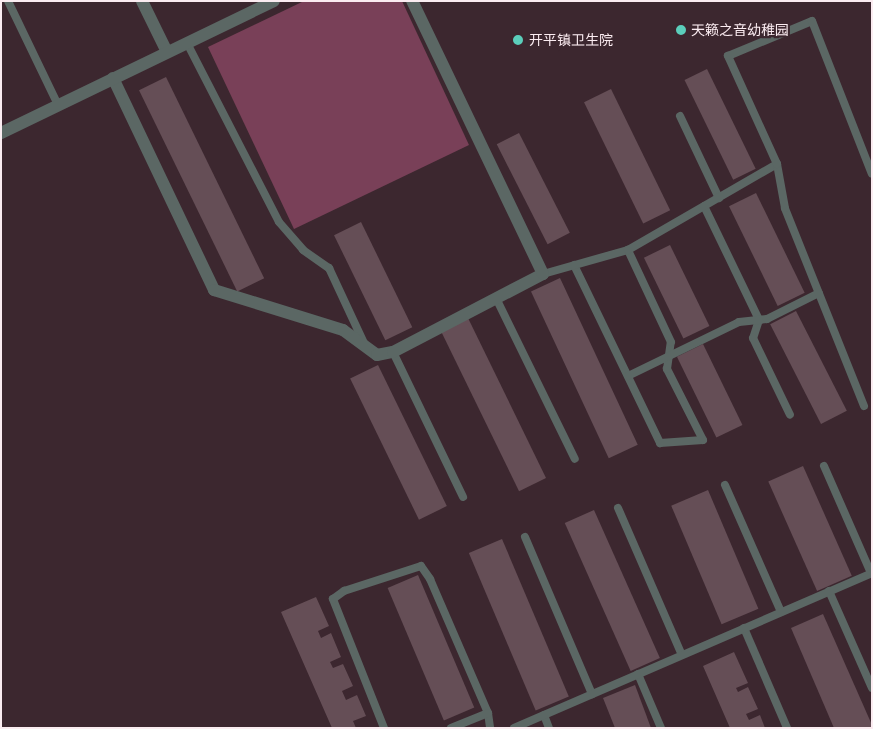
<!DOCTYPE html>
<meta charset="utf-8">
<style>
body{margin:0}
#map{position:relative;width:873px;height:729px;overflow:hidden;background:#3c272f;font-family:"Golos Text","Noto Sans SC",sans-serif}
div>[style]{position:absolute}
.green>*{inset:0;background:#794058}
.building>*{inset:0;background:#654e56;transform-origin:0 0}
.lane>*{height:8px;margin:-4px;padding:0 4px;transform-origin:4px;border-radius:4px;background:#5b6764}
.street>*{height:12px;margin:-6px;padding:0 6px;transform-origin:6px;border-radius:6px;background:#5b6764}
.dots>*{width:14px;height:14px;translate:-50% -50%;box-sizing:border-box;border:2px solid #3c272f;border-radius:50%}
span{translate:-50% -50%;white-space:nowrap;text-align:center;line-height:1.15;-webkit-text-stroke:4.5px #3c272f;paint-order:stroke}
.poi-label{font-size:14px;color:#fbecf1}
.left{translate:0 -50%;text-align:left}
.frame{position:absolute;inset:0;border:2px solid #fbecf1;pointer-events:none}
</style>
<div id="map">
<div class="green">
<div style="clip-path:polygon(304px 1px,402px 1px,469px 145px,294px 229px,208px 47px)"></div>
</div>
<div class="building">
<div style="left:707px;top:69px;width:111px;height:25px;rotate:64deg"></div>
<div style="left:166px;top:77px;width:224px;height:30px;rotate:64deg"></div>
<div style="left:611px;top:89px;width:135px;height:30px;rotate:64deg"></div>
<div style="left:519px;top:133px;width:112px;height:25px;rotate:63deg"></div>
<div style="left:756px;top:193px;width:111px;height:30px;rotate:64deg"></div>
<div style="left:361px;top:222px;width:117px;height:30px;rotate:64deg"></div>
<div style="left:670px;top:245px;width:90px;height:29px;rotate:64deg"></div>
<div style="left:560px;top:278px;width:184px;height:32px;rotate:65deg"></div>
<div style="left:796px;top:311px;width:112px;height:29px;rotate:63deg"></div>
<div style="left:468px;top:318px;width:178px;height:30px;rotate:64deg"></div>
<div style="left:703px;top:344px;width:90px;height:29px;rotate:64deg"></div>
<div style="left:378px;top:365px;width:157px;height:31px;rotate:64deg"></div>
<div style="left:803px;top:466px;width:120px;height:38px;rotate:66deg"></div>
<div style="left:708px;top:490px;width:129px;height:40px;rotate:67deg"></div>
<div style="left:594px;top:510px;width:162px;height:32px;rotate:66deg"></div>
<div style="left:502px;top:539px;width:171px;height:36px;rotate:67deg"></div>
<div style="left:418px;top:575px;width:144px;height:33px;rotate:67deg"></div>
<div style="clip-path:polygon(316px 597px,329px 626px,318px 631px,321px 638px,331px 633px,341px 657px,330px 662px,333px 668px,343px 664px,353px 686px,342px 691px,346px 700px,357px 695px,366px 716px,353px 721px,356px 728px,332px 728px,281px 612px)"></div>
<div style="clip-path:polygon(823px 614px,872px 725px,872px 728px,834px 728px,791px 628px)"></div>
<div style="clip-path:polygon(734px 652px,748px 683px,736px 688px,738px 692px,748px 687px,758px 709px,746px 714px,749px 720px,760px 715px,765px 728px,730px 728px,703px 666px)"></div>
<div style="clip-path:polygon(635px 685px,651px 728px,615px 728px,603px 698px)"></div>
</div>
<div class="lane">
<div style="left:8px;top:1px;width:115px;rotate:64.3deg"></div>
<div style="left:187px;top:43px;width:201px;rotate:62.8deg"></div>
<div style="left:279px;top:222px;width:37px;rotate:49deg"></div>
<div style="left:303px;top:250px;width:32px;rotate:35deg"></div>
<div style="left:329px;top:268px;width:83px;rotate:65deg"></div>
<div style="left:680px;top:116px;width:91px;rotate:64.6deg"></div>
<div style="left:704px;top:206px;width:127px;rotate:64.2deg"></div>
<div style="left:759px;top:320px;width:19px;rotate:108deg"></div>
<div style="left:753px;top:338px;width:85px;rotate:64.3deg"></div>
<div style="left:574px;top:265px;width:198px;rotate:64.2deg"></div>
<div style="left:660px;top:443px;width:43px;rotate:-4deg"></div>
<div style="left:703px;top:440px;width:80px;rotate:-116.9deg"></div>
<div style="left:667px;top:369px;width:27px;rotate:-82deg"></div>
<div style="left:671px;top:342px;width:102px;rotate:-115.1deg"></div>
<div style="left:543px;top:274px;width:88px;rotate:-15.8deg"></div>
<div style="left:628px;top:250px;width:172px;rotate:-30deg"></div>
<div style="left:496px;top:298px;width:179px;rotate:63.9deg"></div>
<div style="left:393px;top:352px;width:161px;rotate:64.2deg"></div>
<div style="left:628px;top:376px;width:123px;rotate:-25.9deg"></div>
<div style="left:739px;top:322px;width:28px;rotate:-6deg"></div>
<div style="left:767px;top:319px;width:58px;rotate:-26.6deg"></div>
<div style="left:864px;top:406px;width:213px;rotate:-111.8deg"></div>
<div style="left:785px;top:208px;width:45px;rotate:-100.3deg"></div>
<div style="left:777px;top:164px;width:119px;rotate:-114.4deg"></div>
<div style="left:728px;top:56px;width:91px;rotate:-22.6deg"></div>
<div style="left:812px;top:21px;width:164px;rotate:68.6deg"></div>
<div style="left:824px;top:466px;width:117px;rotate:66.3deg"></div>
<div style="left:725px;top:485px;width:139px;rotate:66.2deg"></div>
<div style="left:618px;top:508px;width:160px;rotate:66.5deg"></div>
<div style="left:525px;top:537px;width:171px;rotate:66.9deg"></div>
<div style="left:829px;top:591px;width:106px;rotate:66.1deg"></div>
<div style="left:744px;top:628px;width:109px;rotate:66.7deg"></div>
<div style="left:638px;top:674px;width:59px;rotate:66.9deg"></div>
<div style="left:544px;top:715px;width:14px;rotate:69deg"></div>
<div style="left:384px;top:728px;width:139px;rotate:-111.6deg"></div>
<div style="left:333px;top:599px;width:14px;rotate:-36deg"></div>
<div style="left:344px;top:591px;width:81px;rotate:-18deg"></div>
<div style="left:421px;top:566px;width:16px;rotate:55deg"></div>
<div style="left:430px;top:579px;width:146px;rotate:66.6deg"></div>
<div style="left:488px;top:713px;width:15px;rotate:82deg"></div>
<div style="left:451px;top:728px;width:40px;rotate:-22deg"></div>
<div style="left:514px;top:728px;width:390px;rotate:-23.4deg"></div>
</div>
<div class="street">
<div style="left:142px;top:1px;width:57px;rotate:63.9deg"></div>
<div style="left:113px;top:78px;width:235px;rotate:64.5deg"></div>
<div style="left:214px;top:290px;width:135px;rotate:17.2deg"></div>
<div style="left:343px;top:330px;width:42px;rotate:36.3deg"></div>
<div style="left:377px;top:355px;width:16px;rotate:-11deg"></div>
<div style="left:393px;top:352px;width:169px;rotate:-27.5deg"></div>
<div style="left:543px;top:274px;width:303px;rotate:-115.6deg"></div>
<div style="left:1px;top:133px;width:303px;rotate:-25.8deg"></div>
</div>
<div class="dots">
<div style="left:681px;top:30px;background:#5bcebb"></div>
<div style="left:518px;top:40px;background:#5bcebb"></div>
</div>
<div class="poi-label">
<span class="left" style="left:691px;top:30px">天籁之音幼稚园</span>
<span class="left" style="left:529px;top:40px">开平镇卫生院</span>
</div>
<div class="frame"></div>
</div>
